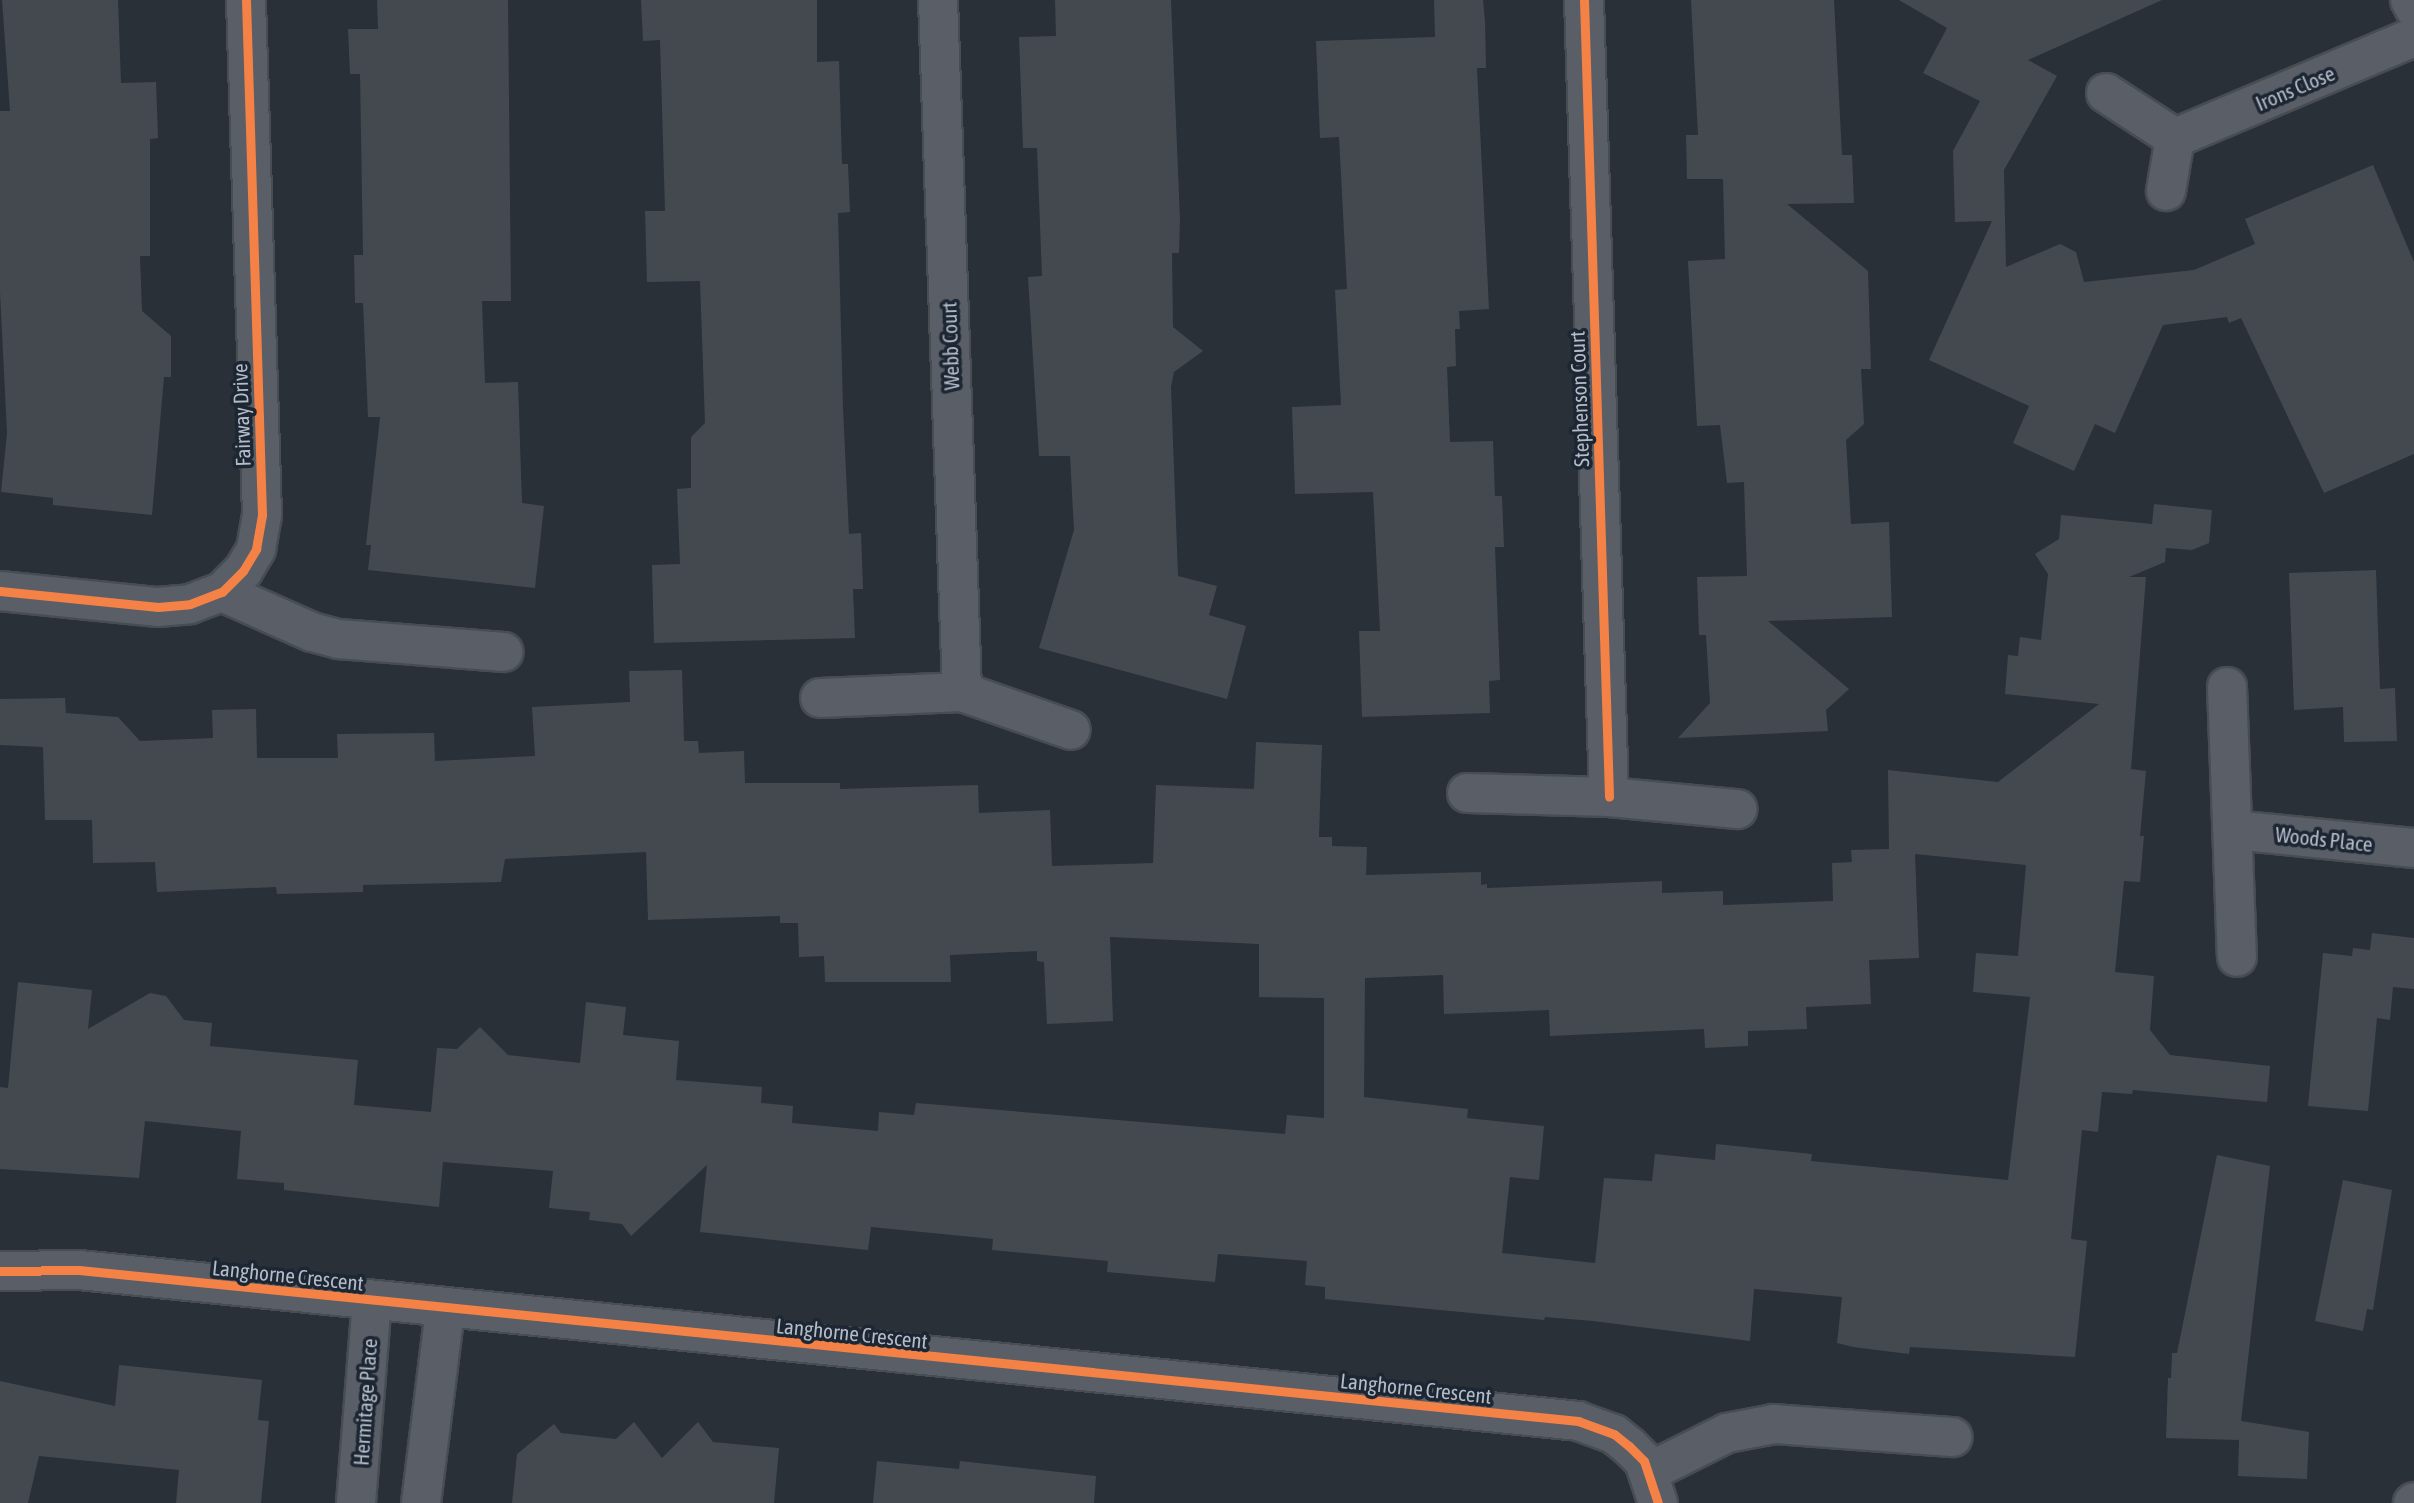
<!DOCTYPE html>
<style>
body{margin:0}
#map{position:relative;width:2414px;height:1503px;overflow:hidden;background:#2a3038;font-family:"Asap Condensed",sans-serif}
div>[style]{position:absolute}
.building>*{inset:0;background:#444950}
.roads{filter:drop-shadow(2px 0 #484c53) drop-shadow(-2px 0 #484c53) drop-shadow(0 2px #484c53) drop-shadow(0 -2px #484c53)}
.minor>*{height:38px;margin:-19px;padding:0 19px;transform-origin:19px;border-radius:19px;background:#5a5e66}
.cycleway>*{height:9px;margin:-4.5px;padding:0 4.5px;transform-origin:4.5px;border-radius:4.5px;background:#f48246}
span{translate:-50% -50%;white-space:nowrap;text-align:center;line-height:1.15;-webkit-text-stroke:7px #1d2633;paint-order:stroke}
.street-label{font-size:21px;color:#b4bcc9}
</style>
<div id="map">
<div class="building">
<div style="clip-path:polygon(2px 0,118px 0,121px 83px,156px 82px,158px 138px,150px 139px,150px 256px,140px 256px,142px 311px,171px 336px,171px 377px,164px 377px,152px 515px,53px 505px,53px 498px,1px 492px,7px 433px,0 292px,0 111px,10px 111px)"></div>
<div style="clip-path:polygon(377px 0,508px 0,511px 301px,482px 301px,485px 383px,518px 382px,522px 503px,544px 506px,535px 588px,368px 570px,371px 545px,366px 545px,380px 417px,368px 417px,363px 303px,355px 303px,354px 255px,363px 255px,360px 74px,350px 74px,348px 29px,378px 29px)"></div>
<div style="clip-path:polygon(641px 0,817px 0,817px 62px,839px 61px,842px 164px,848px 164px,850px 212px,838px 213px,843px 408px,849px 534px,861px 533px,863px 589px,853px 589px,855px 638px,654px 643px,652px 565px,680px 564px,677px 489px,691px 488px,691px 437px,705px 423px,700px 281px,647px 282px,645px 211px,665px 211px,660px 40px,643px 41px)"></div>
<div style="clip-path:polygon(1055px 0,1171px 0,1180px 220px,1179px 253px,1172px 253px,1173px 327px,1203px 351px,1174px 372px,1171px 387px,1178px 576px,1217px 586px,1209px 615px,1246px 626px,1227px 699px,1039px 648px,1074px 530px,1070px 456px,1039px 456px,1028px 277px,1042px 276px,1037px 148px,1023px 148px,1019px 37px,1056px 36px)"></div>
<div style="clip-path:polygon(1434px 0,1483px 0,1485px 21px,1486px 68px,1477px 68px,1489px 309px,1459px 311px,1460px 329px,1455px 329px,1456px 366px,1447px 367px,1450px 442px,1493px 441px,1495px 496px,1502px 496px,1504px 547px,1495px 547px,1500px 680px,1489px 681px,1490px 713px,1362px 717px,1359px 631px,1380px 631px,1373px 492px,1295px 494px,1292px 407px,1341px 405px,1335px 290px,1347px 289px,1339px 137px,1320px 138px,1316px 41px,1435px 37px)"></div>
<div style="clip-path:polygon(1691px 0,1834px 0,1842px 155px,1852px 155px,1854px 203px,1787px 204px,1868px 271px,1871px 369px,1861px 369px,1864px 424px,1846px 440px,1851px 524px,1889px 522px,1892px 617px,1768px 621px,1849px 689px,1826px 710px,1828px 731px,1678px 738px,1710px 703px,1706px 635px,1699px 635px,1697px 577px,1747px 576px,1744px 482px,1727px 483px,1720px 425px,1697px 426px,1688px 261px,1725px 259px,1723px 179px,1687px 179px,1686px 135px,1698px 135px)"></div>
<div style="clip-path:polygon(1899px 0,2162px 0,2028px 60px,2057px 76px,2004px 170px,2006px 267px,2060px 244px,2076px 252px,2084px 282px,2194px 270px,2255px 244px,2245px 219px,2373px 165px,2414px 262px,2414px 454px,2324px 493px,2241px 318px,2229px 323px,2227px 317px,2163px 325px,2115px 433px,2095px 424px,2074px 471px,2013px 443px,2029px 406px,1929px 360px,1992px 221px,1955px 222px,1953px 151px,1980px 101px,1923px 73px,1947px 28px)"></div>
<div style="clip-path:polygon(evenodd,2154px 504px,2212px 510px,2209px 543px,2192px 550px,2166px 548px,2165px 562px,2129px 577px,2146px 577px,2131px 769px,2146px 771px,2140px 836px,2144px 836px,2140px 882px,2124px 881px,2115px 972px,2154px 976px,2150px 1030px,2170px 1055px,2270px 1066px,2267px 1102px,2133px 1090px,2132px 1094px,2102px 1092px,2098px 1132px,2082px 1130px,2071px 1239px,2087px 1241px,2075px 1357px,1910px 1347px,1909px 1354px,1853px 1347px,1837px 1343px,1842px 1297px,1754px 1289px,1750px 1341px,1593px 1321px,1545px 1317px,1544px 1320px,1325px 1299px,1325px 1287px,1305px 1285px,1307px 1261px,1218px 1254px,1215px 1282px,1107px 1272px,1108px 1261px,992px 1250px,993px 1239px,871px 1227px,868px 1250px,700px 1232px,707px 1165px,631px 1236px,622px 1224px,589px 1220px,590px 1212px,549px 1208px,553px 1171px,443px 1162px,439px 1207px,284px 1190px,284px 1183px,237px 1179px,241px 1131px,145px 1121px,139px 1178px,0 1169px,0 1087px,8px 1088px,18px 982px,92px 990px,88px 1029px,150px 993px,166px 996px,184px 1020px,212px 1023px,210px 1046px,358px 1060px,354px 1105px,431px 1112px,437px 1048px,457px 1049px,480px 1027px,508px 1055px,580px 1063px,586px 1002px,626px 1007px,623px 1035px,679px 1041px,676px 1080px,762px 1087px,761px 1103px,793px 1106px,792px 1123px,878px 1131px,879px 1112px,914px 1115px,916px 1103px,1285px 1134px,1287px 1115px,1324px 1118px,1324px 998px,1259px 997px,1259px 944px,1110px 937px,1113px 1021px,1047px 1024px,1044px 962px,1037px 961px,1037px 951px,950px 955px,951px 982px,825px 982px,824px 956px,799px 957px,798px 923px,780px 923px,780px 916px,648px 920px,646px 852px,505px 859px,501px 882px,363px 885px,363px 892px,277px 894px,276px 887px,157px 892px,155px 862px,93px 863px,92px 820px,45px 820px,43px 747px,0 745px,0 699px,65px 698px,66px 713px,118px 717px,140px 741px,213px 738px,212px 710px,256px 709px,257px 758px,338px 758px,337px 734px,434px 733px,435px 761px,535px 756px,532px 707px,630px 702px,629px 671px,682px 670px,684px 741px,698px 741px,699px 753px,744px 751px,745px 783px,840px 783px,840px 789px,978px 785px,979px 813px,1050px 810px,1052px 866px,1153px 863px,1156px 785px,1254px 789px,1256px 742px,1322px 745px,1319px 837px,1332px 837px,1332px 846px,1367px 847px,1366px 875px,1481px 872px,1481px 885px,1487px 884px,1487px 888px,1662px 881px,1662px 893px,1723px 891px,1723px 905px,1833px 901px,1832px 863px,1852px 862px,1851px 850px,1889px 849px,1888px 770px,1998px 782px,2099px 704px,2005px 694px,2008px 655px,2018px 656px,2020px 637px,2041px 640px,2048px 574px,2035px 554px,2059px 539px,2061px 515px,2152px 524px,2154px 504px,1915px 854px,2026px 865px,2018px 956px,1976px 953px,1973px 992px,2030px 997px,2008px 1180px,1811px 1161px,1812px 1154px,1716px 1144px,1715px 1160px,1655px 1154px,1652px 1181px,1604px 1178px,1595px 1263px,1502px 1253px,1510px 1177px,1539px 1180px,1544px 1126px,1467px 1118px,1468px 1109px,1364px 1097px,1365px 978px,1443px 975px,1444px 1014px,1549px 1010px,1550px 1036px,1704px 1029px,1705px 1048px,1748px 1046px,1748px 1031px,1807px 1029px,1806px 1007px,1871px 1004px,1869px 960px,1919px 958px,1915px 854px)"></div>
<div style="clip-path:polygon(2376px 570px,2380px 689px,2395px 688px,2397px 741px,2344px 742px,2343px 707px,2294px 710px,2289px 573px)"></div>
<div style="clip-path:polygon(2372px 933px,2414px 938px,2414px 989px,2393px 987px,2390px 1020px,2377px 1018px,2368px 1111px,2308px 1106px,2323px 953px,2352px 956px,2353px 948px,2370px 950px)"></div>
<div style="clip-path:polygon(2217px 1155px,2270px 1166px,2241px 1421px,2309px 1432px,2307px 1479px,2238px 1476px,2239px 1440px,2166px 1438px,2168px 1378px,2171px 1378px,2172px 1353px,2177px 1353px)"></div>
<div style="clip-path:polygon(2343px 1180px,2392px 1190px,2373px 1310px,2367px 1309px,2363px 1331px,2315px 1321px)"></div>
<div style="clip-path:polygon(119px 1365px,262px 1380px,258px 1420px,269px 1421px,261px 1503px,176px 1503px,179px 1470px,39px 1456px,28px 1503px,0 1503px,0 1381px,115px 1406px)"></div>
<div style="clip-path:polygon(634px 1422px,662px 1458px,698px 1422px,713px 1442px,779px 1448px,774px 1503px,512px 1503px,517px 1454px,554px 1424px,561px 1433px,616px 1439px)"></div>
<div style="clip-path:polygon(877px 1461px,959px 1469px,960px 1461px,1096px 1476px,1094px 1503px,873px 1503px)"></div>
</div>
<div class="roads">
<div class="minor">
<div style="left:938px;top:0;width:692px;rotate:88.01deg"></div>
<div style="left:1584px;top:0;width:797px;rotate:88.2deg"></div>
<div style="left:2410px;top:0;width:9px;rotate:63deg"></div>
<div style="left:2106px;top:93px;width:82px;rotate:33.1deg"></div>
<div style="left:2175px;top:138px;width:259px;rotate:-22.9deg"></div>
<div style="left:2166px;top:191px;width:54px;rotate:-80.4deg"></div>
<div style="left:0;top:591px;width:159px;rotate:5.8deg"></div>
<div style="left:158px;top:607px;width:32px;rotate:-5deg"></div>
<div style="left:190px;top:604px;width:34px;rotate:-21deg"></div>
<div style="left:222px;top:592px;width:30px;rotate:-45deg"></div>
<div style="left:243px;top:571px;width:26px;rotate:-59deg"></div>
<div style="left:256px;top:549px;width:35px;rotate:-80deg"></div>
<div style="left:262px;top:515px;width:515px;rotate:-91.78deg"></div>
<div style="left:222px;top:592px;width:98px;rotate:24deg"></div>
<div style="left:312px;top:632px;width:28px;rotate:15deg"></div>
<div style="left:339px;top:639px;width:165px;rotate:4.5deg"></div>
<div style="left:2227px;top:687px;width:270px;rotate:87.9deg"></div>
<div style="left:820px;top:698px;width:142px;rotate:-2.4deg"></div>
<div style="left:962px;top:692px;width:115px;rotate:19.2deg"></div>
<div style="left:1467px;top:793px;width:142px;rotate:1.6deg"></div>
<div style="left:1609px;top:797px;width:129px;rotate:5.4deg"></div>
<div style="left:2234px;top:830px;width:181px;rotate:5.7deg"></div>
<div style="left:0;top:1271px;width:79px;rotate:-0.7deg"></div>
<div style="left:79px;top:1270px;width:1507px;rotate:5.75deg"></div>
<div style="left:1578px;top:1421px;width:38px;rotate:20deg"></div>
<div style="left:1614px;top:1434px;width:19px;rotate:39deg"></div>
<div style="left:1629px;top:1446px;width:21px;rotate:45deg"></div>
<div style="left:1644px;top:1461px;width:44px;rotate:71.6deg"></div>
<div style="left:1649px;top:1472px;width:87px;rotate:-26.6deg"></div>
<div style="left:1727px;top:1433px;width:48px;rotate:-10.8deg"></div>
<div style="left:1774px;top:1424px;width:179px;rotate:4.2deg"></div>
<div style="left:356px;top:1503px;width:203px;rotate:-85.5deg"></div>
<div style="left:421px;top:1503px;width:194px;rotate:-82.9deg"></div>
<div style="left:2413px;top:1503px;width:1px;rotate:-45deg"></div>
</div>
</div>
<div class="cycleway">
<div style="left:1584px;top:0;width:797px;rotate:88.2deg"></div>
<div style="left:0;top:591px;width:159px;rotate:5.8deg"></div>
<div style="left:158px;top:607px;width:32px;rotate:-5deg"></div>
<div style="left:190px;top:604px;width:34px;rotate:-21deg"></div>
<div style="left:222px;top:592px;width:30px;rotate:-45deg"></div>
<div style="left:243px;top:571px;width:26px;rotate:-59deg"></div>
<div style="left:256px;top:549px;width:35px;rotate:-80deg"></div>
<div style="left:262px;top:515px;width:515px;rotate:-91.78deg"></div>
<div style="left:0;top:1271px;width:79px;rotate:-0.7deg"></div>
<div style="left:79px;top:1270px;width:1507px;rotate:5.75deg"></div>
<div style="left:1578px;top:1421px;width:38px;rotate:20deg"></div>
<div style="left:1614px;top:1434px;width:19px;rotate:39deg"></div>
<div style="left:1629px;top:1446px;width:21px;rotate:45deg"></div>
<div style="left:1644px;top:1461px;width:44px;rotate:71.6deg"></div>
</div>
<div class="street-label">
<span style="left:2295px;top:88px;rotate:-23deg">Irons Close</span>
<span style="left:950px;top:346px;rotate:-92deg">Webb Court</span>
<span style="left:1579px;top:399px;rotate:-92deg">Stephenson Court</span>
<span style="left:241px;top:415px;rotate:-92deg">Fairway Drive</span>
<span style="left:2324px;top:839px;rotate:6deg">Woods Place</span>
<span style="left:288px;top:1275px;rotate:6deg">Langhorne Crescent</span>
<span style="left:852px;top:1333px;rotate:6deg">Langhorne Crescent</span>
<span style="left:1416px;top:1388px;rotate:6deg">Langhorne Crescent</span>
<span style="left:365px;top:1402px;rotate:-86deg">Hermitage Place</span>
</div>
</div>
